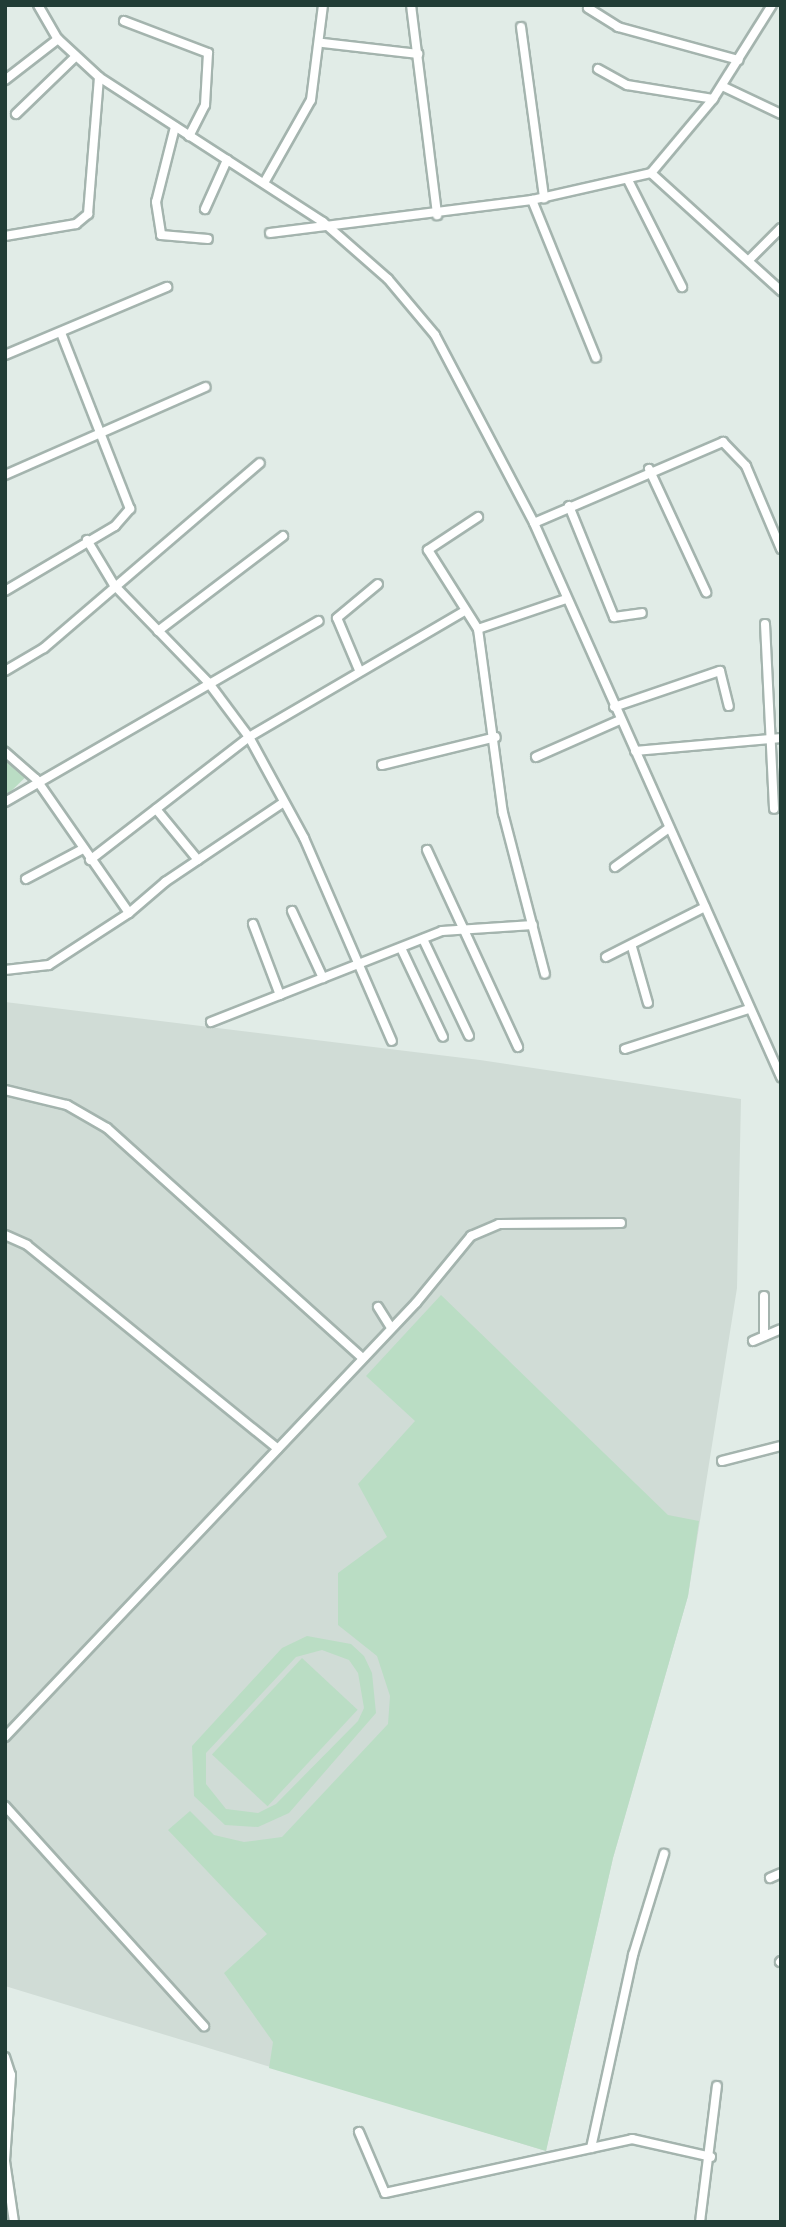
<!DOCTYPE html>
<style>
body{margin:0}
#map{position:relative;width:786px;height:2227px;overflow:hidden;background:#e1ece7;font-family:Raleway,sans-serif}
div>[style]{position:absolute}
.built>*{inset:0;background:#d0dcd6}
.green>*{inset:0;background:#baddc4;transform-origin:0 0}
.roads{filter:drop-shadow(2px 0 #a4b4ae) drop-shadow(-2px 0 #a4b4ae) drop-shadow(0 2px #a4b4ae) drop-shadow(0 -2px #a4b4ae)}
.street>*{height:8px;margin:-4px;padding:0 4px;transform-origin:4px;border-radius:4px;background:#fff}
span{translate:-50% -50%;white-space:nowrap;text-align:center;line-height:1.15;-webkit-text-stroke:6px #f2f8f5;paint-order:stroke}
.frame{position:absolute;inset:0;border:7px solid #213d36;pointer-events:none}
</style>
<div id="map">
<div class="built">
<div style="clip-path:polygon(5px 1002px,480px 1060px,741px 1099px,737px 1288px,688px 1596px,613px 1858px,546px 2151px,5px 1986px)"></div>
</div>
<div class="green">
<div style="clip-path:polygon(5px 743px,34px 769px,5px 797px)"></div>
<div style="clip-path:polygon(441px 1295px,668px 1515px,699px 1521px,688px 1596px,613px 1858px,546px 2151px,269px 2068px,273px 2042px,224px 1973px,267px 1934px,168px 1830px,190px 1811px,214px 1835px,244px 1842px,282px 1837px,388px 1724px,390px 1696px,377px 1656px,338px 1625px,338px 1573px,387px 1537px,358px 1484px,415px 1421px,366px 1376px)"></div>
<div style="clip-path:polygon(evenodd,307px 1636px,351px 1644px,364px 1656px,372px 1673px,376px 1713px,289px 1813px,258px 1827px,225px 1825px,194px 1796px,192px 1746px,282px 1648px,307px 1636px,322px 1650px,349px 1660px,358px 1673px,364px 1708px,358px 1721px,276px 1804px,258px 1813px,226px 1809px,206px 1784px,206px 1753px,296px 1657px,322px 1650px)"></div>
<div style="left:302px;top:1658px;width:76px;height:132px;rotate:43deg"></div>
</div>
<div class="roads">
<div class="street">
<div style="left:38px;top:5px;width:39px;rotate:60deg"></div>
<div style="left:58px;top:39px;width:56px;rotate:42.8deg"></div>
<div style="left:99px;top:77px;width:267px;rotate:32.9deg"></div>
<div style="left:323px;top:222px;width:86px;rotate:41.2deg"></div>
<div style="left:388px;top:279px;width:73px;rotate:50deg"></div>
<div style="left:435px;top:335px;width:212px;rotate:62.2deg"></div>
<div style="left:534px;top:523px;width:607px;rotate:65.97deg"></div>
<div style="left:411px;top:5px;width:212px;rotate:82.9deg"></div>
<div style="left:588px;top:8px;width:36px;rotate:32deg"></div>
<div style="left:618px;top:27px;width:125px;rotate:15.3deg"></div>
<div style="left:124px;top:21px;width:90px;rotate:20.9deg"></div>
<div style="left:208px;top:53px;width:52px;rotate:93.3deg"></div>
<div style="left:205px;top:105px;width:35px;rotate:117deg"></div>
<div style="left:521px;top:27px;width:173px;rotate:82.3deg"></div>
<div style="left:323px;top:43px;width:96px;rotate:6.6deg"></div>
<div style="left:598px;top:69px;width:33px;rotate:29deg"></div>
<div style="left:627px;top:85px;width:87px;rotate:9.2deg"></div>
<div style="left:5px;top:80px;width:67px;rotate:-37.7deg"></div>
<div style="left:722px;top:86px;width:65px;rotate:25.4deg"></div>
<div style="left:16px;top:114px;width:82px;rotate:-44deg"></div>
<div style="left:175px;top:127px;width:77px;rotate:104.2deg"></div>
<div style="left:156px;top:202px;width:33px;rotate:81deg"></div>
<div style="left:161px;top:235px;width:47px;rotate:4.9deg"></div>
<div style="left:651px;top:173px;width:176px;rotate:42.2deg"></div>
<div style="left:628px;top:180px;width:120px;rotate:63.2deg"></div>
<div style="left:264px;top:183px;width:95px;rotate:-60.5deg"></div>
<div style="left:311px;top:100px;width:96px;rotate:-82.8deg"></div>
<div style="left:532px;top:200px;width:170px;rotate:67.9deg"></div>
<div style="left:205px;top:209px;width:54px;rotate:-65.8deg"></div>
<div style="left:270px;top:233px;width:264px;rotate:-7.2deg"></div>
<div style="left:532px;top:200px;width:122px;rotate:-12.8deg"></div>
<div style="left:651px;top:173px;width:97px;rotate:-50deg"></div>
<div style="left:713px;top:99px;width:111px;rotate:-57.9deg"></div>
<div style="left:5px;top:236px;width:72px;rotate:-9.6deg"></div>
<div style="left:76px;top:224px;width:16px;rotate:-40deg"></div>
<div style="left:88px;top:214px;width:137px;rotate:-85.4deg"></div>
<div style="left:749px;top:260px;width:45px;rotate:-45deg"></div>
<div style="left:5px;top:355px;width:176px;rotate:-22.8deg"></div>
<div style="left:649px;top:469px;width:136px;rotate:65.1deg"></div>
<div style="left:5px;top:475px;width:219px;rotate:-23.7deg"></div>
<div style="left:569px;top:506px;width:120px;rotate:67.9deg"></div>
<div style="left:614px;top:617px;width:28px;rotate:-8deg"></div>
<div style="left:478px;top:517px;width:60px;rotate:146.6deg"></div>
<div style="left:428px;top:550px;width:93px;rotate:57.7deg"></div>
<div style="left:478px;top:629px;width:186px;rotate:82.3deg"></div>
<div style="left:503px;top:813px;width:166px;rotate:75.4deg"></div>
<div style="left:534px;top:523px;width:206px;rotate:-23.2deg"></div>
<div style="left:723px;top:442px;width:33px;rotate:46deg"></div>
<div style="left:746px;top:466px;width:90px;rotate:67.1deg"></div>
<div style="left:87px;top:540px;width:52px;rotate:59deg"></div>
<div style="left:114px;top:585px;width:135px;rotate:45.9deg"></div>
<div style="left:208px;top:682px;width:69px;rotate:53.3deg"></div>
<div style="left:249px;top:737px;width:115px;rotate:61.4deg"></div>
<div style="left:304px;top:838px;width:221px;rotate:66.6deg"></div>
<div style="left:5px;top:591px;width:128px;rotate:-30.6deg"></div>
<div style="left:115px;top:526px;width:23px;rotate:-49deg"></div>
<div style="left:130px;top:509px;width:189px;rotate:-111.4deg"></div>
<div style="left:765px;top:624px;width:185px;rotate:87.2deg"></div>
<div style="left:478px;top:629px;width:93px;rotate:-18.8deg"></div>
<div style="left:158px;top:631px;width:157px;rotate:-37.2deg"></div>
<div style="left:359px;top:670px;width:56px;rotate:-112.9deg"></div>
<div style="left:337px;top:618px;width:53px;rotate:-39.7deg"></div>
<div style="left:5px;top:671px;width:45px;rotate:-30.5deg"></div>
<div style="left:44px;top:648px;width:284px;rotate:-40.6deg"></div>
<div style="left:614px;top:707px;width:112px;rotate:-18.8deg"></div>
<div style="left:720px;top:671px;width:36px;rotate:76deg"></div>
<div style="left:635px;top:751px;width:147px;rotate:-5.1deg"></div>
<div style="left:5px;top:752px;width:41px;rotate:41.1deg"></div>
<div style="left:36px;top:779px;width:163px;rotate:55.2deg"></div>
<div style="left:129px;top:913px;width:48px;rotate:-40.7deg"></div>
<div style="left:165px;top:882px;width:143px;rotate:-33.9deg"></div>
<div style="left:536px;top:757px;width:92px;rotate:-23.8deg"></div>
<div style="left:382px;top:765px;width:117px;rotate:-13.8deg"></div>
<div style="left:5px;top:802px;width:362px;rotate:-30deg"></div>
<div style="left:156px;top:809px;width:66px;rotate:50.5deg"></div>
<div style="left:427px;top:850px;width:217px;rotate:65.2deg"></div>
<div style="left:90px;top:860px;width:201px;rotate:-37.7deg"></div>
<div style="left:249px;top:737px;width:248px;rotate:-30.3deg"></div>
<div style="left:615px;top:867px;width:67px;rotate:-35.8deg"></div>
<div style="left:26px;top:879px;width:64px;rotate:-27.8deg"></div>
<div style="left:292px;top:911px;width:74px;rotate:65.2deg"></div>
<div style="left:253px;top:924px;width:76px;rotate:69.2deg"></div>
<div style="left:423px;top:939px;width:107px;rotate:64.6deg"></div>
<div style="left:632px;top:947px;width:58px;rotate:74.1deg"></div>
<div style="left:401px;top:948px;width:98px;rotate:64.7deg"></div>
<div style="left:606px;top:957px;width:111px;rotate:-26.8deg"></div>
<div style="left:5px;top:970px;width:44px;rotate:-6.5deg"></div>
<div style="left:49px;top:965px;width:95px;rotate:-33deg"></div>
<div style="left:211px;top:1022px;width:248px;rotate:-21.5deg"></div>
<div style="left:442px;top:931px;width:91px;rotate:-3.8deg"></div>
<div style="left:625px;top:1049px;width:130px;rotate:-17.9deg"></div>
<div style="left:5px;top:1090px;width:64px;rotate:13.6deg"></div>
<div style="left:67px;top:1105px;width:46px;rotate:29.9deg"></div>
<div style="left:107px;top:1128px;width:343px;rotate:42deg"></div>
<div style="left:5px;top:1235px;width:24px;rotate:24deg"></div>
<div style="left:27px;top:1245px;width:323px;rotate:39.1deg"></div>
<div style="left:764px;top:1296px;width:40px;rotate:90deg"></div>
<div style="left:378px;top:1307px;width:25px;rotate:58deg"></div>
<div style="left:753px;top:1341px;width:30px;rotate:-23deg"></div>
<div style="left:722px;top:1461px;width:61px;rotate:-14.3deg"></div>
<div style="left:5px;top:1737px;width:598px;rotate:-46.56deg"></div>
<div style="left:416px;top:1303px;width:87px;rotate:-50.6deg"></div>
<div style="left:471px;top:1236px;width:30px;rotate:-23deg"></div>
<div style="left:499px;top:1224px;width:122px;rotate:-0.5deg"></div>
<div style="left:5px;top:1806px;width:297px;rotate:47.9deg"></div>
<div style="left:770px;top:1878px;width:12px;rotate:-24deg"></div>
<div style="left:780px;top:1962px;width:1px;rotate:-45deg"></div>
<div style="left:5px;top:2057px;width:19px;rotate:72deg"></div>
<div style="left:11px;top:2075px;width:86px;rotate:94deg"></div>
<div style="left:5px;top:2161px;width:62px;rotate:81.6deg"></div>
<div style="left:359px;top:2132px;width:66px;rotate:66.9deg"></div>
<div style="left:385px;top:2193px;width:253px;rotate:-12.3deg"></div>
<div style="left:632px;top:2139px;width:81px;rotate:12.8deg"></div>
<div style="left:591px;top:2148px;width:198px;rotate:-77.7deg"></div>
<div style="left:633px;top:1955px;width:106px;rotate:-72.9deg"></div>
<div style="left:700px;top:2222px;width:137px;rotate:-82.9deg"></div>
</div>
</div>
<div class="frame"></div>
</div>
